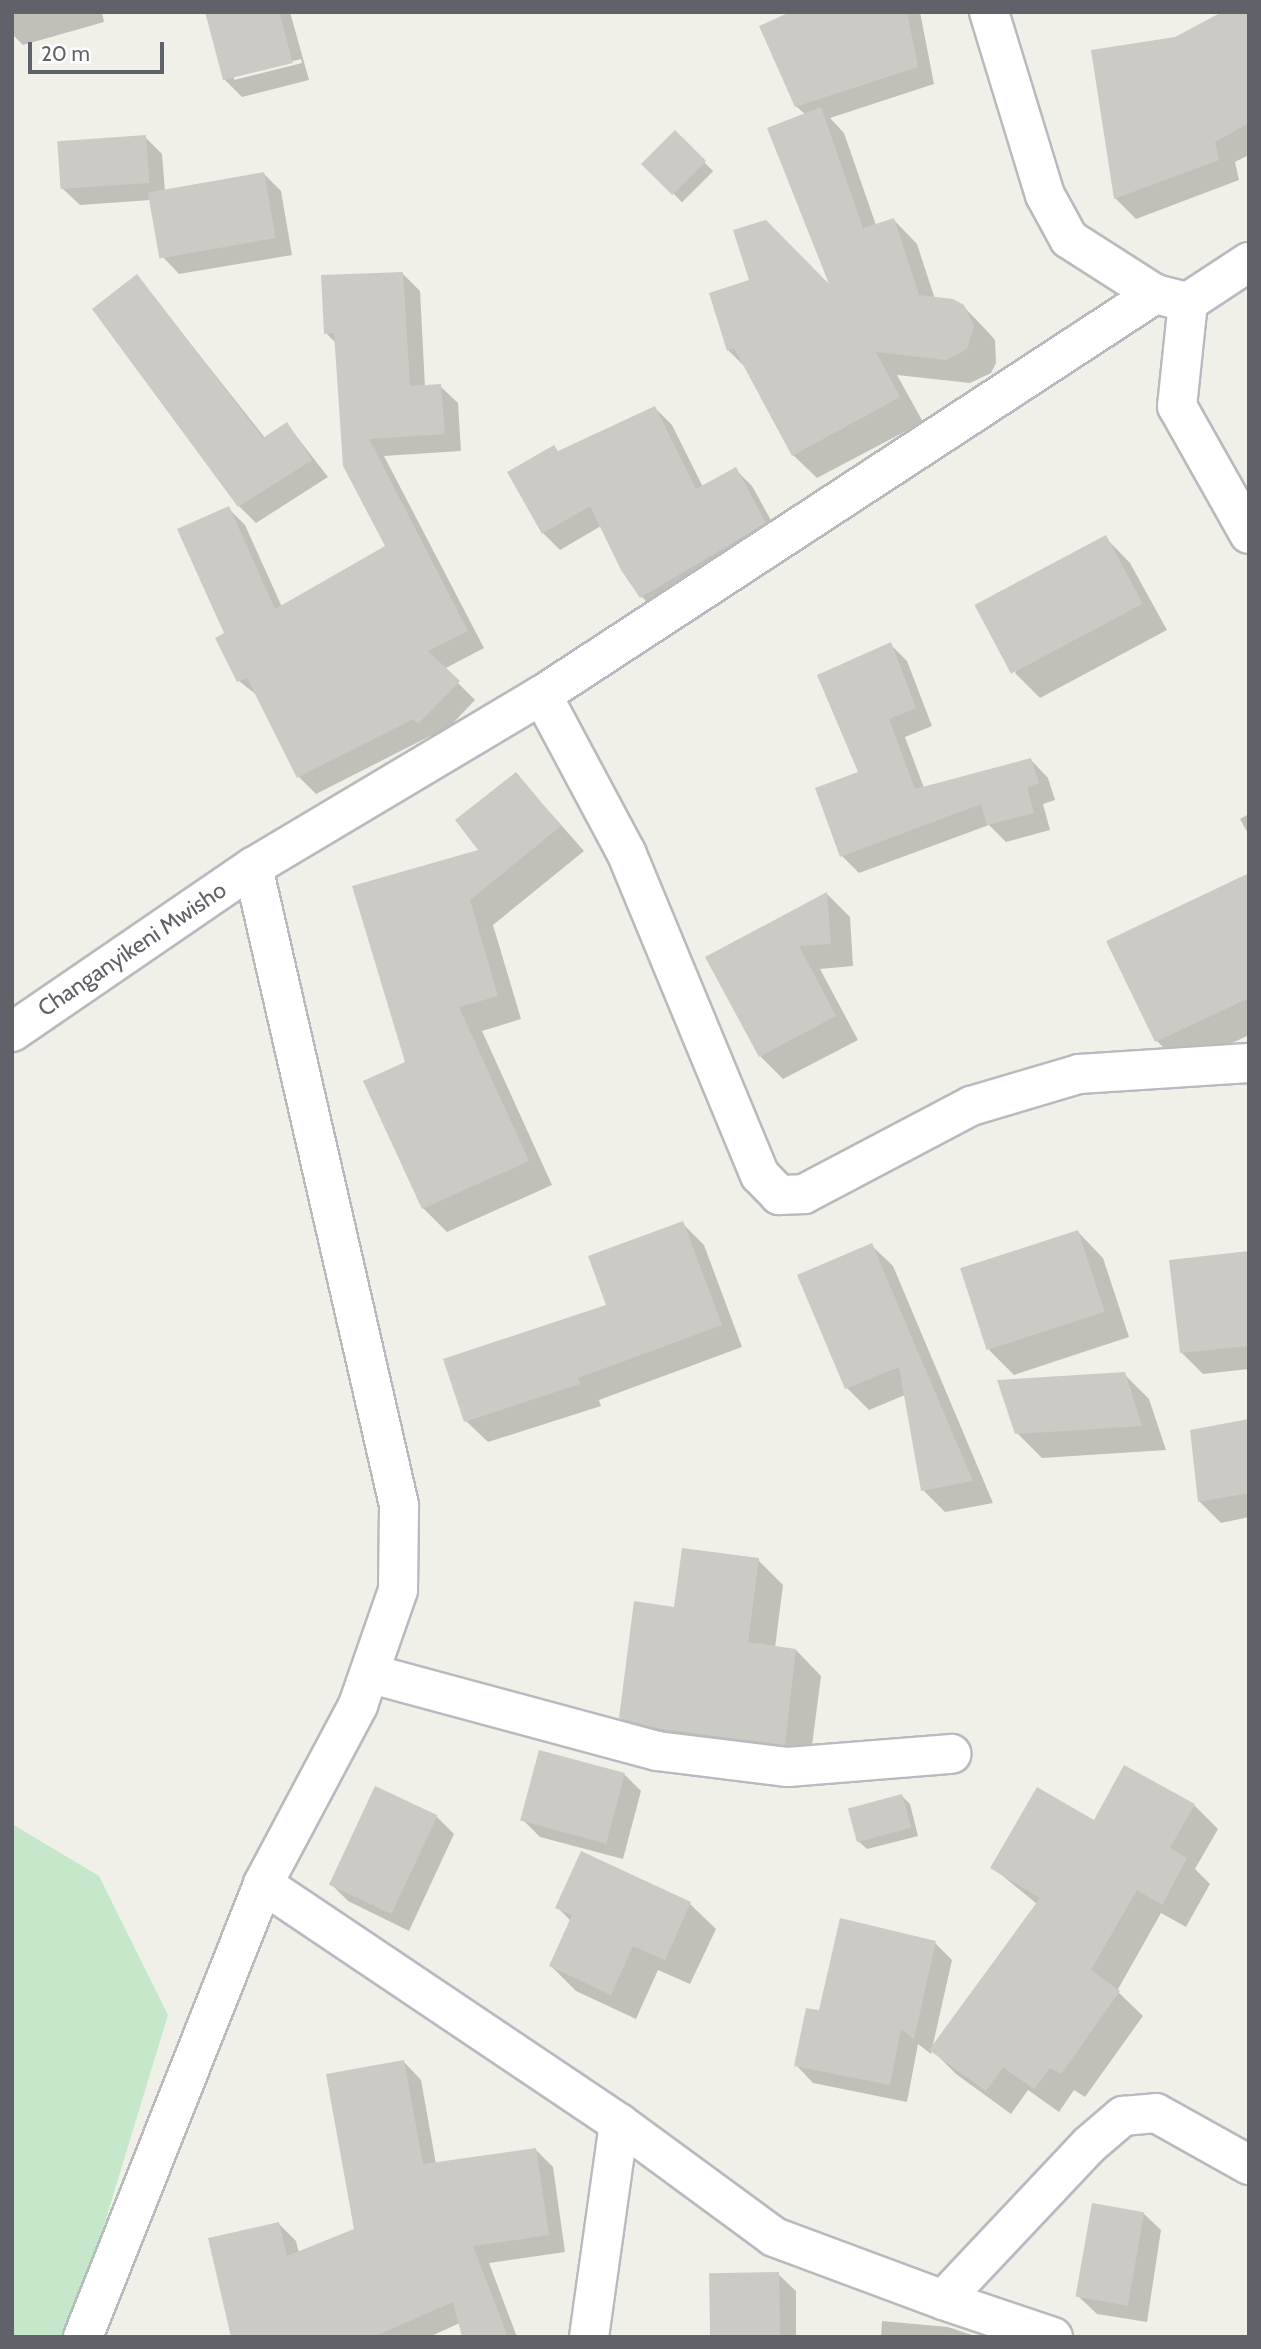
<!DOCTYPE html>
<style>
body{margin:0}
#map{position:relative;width:1261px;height:2349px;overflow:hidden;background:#f1f0e8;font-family:Cabin,sans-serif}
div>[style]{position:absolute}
.green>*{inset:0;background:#c6e7c9}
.shadow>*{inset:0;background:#0003;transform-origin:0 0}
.building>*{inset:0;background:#cccac5;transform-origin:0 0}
.roads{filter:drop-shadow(2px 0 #b8babe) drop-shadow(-2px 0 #b8babe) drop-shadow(0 2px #b8babe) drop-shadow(0 -2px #b8babe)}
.minor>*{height:38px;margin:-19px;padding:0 19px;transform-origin:19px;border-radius:19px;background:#fff}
.tertiary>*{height:38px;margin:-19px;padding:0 19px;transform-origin:19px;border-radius:19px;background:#fff}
span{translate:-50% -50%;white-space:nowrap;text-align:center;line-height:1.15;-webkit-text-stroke:5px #fff;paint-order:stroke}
.street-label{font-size:23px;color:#5f6268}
.frame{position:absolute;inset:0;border:14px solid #5f6268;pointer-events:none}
.scale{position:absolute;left:28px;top:42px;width:136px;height:32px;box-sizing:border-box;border:4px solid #5f6268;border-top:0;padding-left:9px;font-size:21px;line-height:24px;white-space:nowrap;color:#5f6268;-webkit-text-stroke:5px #fff;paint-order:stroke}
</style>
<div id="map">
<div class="green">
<div style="clip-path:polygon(12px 1824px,99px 1876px,168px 2015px,70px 2337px,12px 2337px)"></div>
</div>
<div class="shadow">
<div style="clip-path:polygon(12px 12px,102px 12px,104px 22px,23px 45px,12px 34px)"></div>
<div style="clip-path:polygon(evenodd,207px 12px,290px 12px,309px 80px,242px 97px,225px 80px,207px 12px,301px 59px,302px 63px,234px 80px,234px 76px,301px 59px)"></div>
<div style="clip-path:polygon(815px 12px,920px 12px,934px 84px,830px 118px,844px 133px,876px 225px,894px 220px,917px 244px,935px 299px,963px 306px,987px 331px,995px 340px,996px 363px,991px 373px,970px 383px,897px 375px,923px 422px,817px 478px,793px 455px,746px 368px,728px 350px,834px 291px,806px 115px,796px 106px)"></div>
<div style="clip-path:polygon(1249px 12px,1249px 155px,1235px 162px,1239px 180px,1136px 219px,1116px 199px,1093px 51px,1176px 39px)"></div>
<div style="left:675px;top:133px;width:54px;height:44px;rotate:45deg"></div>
<div style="clip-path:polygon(145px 137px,162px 154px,165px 191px,263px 173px,281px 191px,292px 255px,179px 274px,162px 256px,151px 200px,80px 205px,62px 188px)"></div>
<div style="clip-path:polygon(403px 274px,420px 291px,425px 387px,440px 386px,458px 403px,461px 451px,384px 456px,484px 648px,444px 669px,475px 700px,437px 740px,432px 735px,316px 794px,299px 777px,259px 697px,239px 681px,226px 634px,228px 508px,245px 525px,282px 607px,387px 547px,336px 343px,326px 333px)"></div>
<div style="clip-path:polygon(137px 276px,265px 438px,287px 424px,328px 477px,256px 523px,239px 506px)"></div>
<div style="clip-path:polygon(655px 408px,672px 425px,703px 487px,735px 469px,752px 486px,782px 540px,659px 614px,642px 597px,601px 526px,560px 550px,543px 533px,559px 452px)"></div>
<div style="clip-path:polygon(1105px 537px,1130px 563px,1167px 630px,1040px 698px,1015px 673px)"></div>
<div style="clip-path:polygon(890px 644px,907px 661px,932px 726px,905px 737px,924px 788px,1031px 760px,1048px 778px,1055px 800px,1043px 804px,1050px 830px,1006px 842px,989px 825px,859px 873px,842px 856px)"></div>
<div style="clip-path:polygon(516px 774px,584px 851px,493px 925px,521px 1019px,482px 1031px,552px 1185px,447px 1232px,423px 1208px,407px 1063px,481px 851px)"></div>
<div style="clip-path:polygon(1249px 814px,1249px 835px,1240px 819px)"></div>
<div style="clip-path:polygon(827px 894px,850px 917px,853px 966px,820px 969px,858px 1040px,783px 1079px,760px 1056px,708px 958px)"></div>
<div style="clip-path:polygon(1249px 912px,1249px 1035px,1182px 1067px,1157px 1041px,1108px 942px)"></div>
<div style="clip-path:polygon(682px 1223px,704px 1245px,742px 1347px,599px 1400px,601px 1406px,488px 1442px,466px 1421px,608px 1306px)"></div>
<div style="clip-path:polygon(1078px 1232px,1103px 1258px,1129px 1337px,1014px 1375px,989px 1350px)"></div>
<div style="clip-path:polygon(871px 1245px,893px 1266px,993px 1503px,945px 1512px,923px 1490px,905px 1395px,869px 1410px,847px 1388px)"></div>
<div style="clip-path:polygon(1249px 1252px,1249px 1369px,1203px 1374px,1182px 1353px)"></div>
<div style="clip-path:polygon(1124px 1374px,1149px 1399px,1166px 1450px,1042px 1458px,1017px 1433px)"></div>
<div style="clip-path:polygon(1249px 1421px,1249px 1517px,1221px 1523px,1200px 1502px)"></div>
<div style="clip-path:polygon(758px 1560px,783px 1585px,775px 1648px,796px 1650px,821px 1676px,809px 1769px,646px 1743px,620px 1717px,676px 1609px)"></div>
<div style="clip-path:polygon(624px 1774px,641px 1791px,623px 1859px,540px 1837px,522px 1819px)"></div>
<div style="clip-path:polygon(902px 1796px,910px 1804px,918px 1836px,867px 1849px,858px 1841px)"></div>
<div style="clip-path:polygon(1194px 1805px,1218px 1829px,1195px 1869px,1210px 1884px,1186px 1927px,1161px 1913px,1117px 1991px,1143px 2016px,1085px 2097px,1074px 2090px,1059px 2112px,1028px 2090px,1011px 2114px,956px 2074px,932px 2050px,931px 2054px,918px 2044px,907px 2102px,813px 2083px,796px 2065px,820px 2012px,935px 1943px,952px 1960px,932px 2049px,1037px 1904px,992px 1867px,1094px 1823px)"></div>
<div style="clip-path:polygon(437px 1817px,454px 1834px,409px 1931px,348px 1901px,331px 1884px)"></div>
<div style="clip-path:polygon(582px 1853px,690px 1904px,716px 1929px,690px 1984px,658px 1970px,636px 2019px,576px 1991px,551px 1966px,571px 1921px,557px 1907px)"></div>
<div style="clip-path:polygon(404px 2062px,421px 2080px,436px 2164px,536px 2150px,553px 2167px,565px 2252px,489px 2263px,517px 2337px,464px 2337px,460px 2323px,429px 2337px,232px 2337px,279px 2224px,296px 2241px,299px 2253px,356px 2230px)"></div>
<div style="clip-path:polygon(1143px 2213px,1161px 2230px,1147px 2322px,1097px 2314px,1079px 2297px)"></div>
<div style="clip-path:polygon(778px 2274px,796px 2291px,796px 2337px,711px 2337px)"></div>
<div style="clip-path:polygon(882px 2321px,948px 2327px,978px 2337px,881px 2337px)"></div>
</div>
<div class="building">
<div style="clip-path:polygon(205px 12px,279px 12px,293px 63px,223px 80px)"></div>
<div style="clip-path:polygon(790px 12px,907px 12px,918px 67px,795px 107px,759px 26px)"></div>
<div style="clip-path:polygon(1222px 12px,1249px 12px,1249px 123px,1215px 142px,1219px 160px,1114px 199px,1091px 50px,1175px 37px)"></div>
<div style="clip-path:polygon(821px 107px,863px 228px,894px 218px,919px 295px,953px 299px,964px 305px,974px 326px,967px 349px,946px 360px,876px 352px,900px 397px,792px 456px,734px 348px,727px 351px,709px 293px,749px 280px,733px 230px,766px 220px,829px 284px,767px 128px)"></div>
<div style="left:675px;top:130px;width:44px;height:48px;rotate:45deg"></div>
<div style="left:146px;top:135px;width:48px;height:89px;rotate:86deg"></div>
<div style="left:264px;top:172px;width:67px;height:118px;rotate:80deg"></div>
<div style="clip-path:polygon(403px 272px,410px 386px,441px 384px,445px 434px,369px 439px,468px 631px,428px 651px,460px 681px,418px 724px,413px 719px,297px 778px,247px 678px,237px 682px,215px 638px,224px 633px,177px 529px,229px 506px,275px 609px,385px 546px,343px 466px,334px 333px,324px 334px,321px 275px)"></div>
<div style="clip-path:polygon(137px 274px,263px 438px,287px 422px,312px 460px,238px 507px,92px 309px)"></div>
<div style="clip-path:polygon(655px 406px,696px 489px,736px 467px,766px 523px,640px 598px,621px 570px,590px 506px,542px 534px,507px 472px,554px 445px,558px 451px)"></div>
<div style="left:1106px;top:535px;width:78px;height:149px;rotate:62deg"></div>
<div style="clip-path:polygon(891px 642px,916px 708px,889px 719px,915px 789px,1031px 758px,1039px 783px,1027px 787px,1034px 813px,987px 825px,981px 804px,840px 857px,815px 788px,858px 772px,817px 675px)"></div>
<div style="clip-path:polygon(516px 772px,561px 826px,470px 900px,498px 996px,459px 1007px,529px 1161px,422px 1209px,363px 1081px,405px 1062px,352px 886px,478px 850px,455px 820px)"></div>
<div style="clip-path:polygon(1249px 873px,1249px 998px,1155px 1042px,1106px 941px)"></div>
<div style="clip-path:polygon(827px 892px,831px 944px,799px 946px,836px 1016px,759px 1057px,705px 957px)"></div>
<div style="clip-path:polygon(683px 1221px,722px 1325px,578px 1378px,580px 1384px,464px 1422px,443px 1359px,606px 1305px,588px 1256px)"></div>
<div style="left:1078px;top:1230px;width:86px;height:124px;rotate:72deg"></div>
<div style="clip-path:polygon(872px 1243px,906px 1324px,973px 1481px,921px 1491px,899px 1367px,845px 1389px,797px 1275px)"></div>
<div style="clip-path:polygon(1249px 1251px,1249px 1346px,1180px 1353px,1169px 1260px)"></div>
<div style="clip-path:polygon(1125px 1372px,1142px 1426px,1015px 1434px,997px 1380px)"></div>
<div style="clip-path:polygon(1249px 1419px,1249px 1493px,1198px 1502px,1190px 1430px)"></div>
<div style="clip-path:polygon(682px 1548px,759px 1558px,748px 1642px,796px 1649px,785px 1745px,661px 1729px,619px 1718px,634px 1601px,674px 1607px)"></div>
<div style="left:539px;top:1750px;width:89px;height:73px;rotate:15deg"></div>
<div style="clip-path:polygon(1124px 1765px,1195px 1804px,1170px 1848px,1187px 1858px,1162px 1905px,1137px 1890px,1091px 1970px,1120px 1991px,1061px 2074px,1050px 2068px,1034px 2089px,1003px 2067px,986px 2091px,929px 2050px,1040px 1898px,990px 1868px,1037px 1787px,1094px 1820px)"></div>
<div style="left:375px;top:1786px;width:69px;height:109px;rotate:25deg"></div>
<div style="left:902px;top:1794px;width:35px;height:56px;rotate:75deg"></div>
<div style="clip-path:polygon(581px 1851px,691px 1902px,665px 1960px,633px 1946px,611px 1995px,549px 1966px,572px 1915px,555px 1908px)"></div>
<div style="clip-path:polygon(840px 1918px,936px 1941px,914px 2039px,901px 2029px,890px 2085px,794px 2066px,806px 2008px,819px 2010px)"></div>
<div style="clip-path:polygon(404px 2060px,423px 2164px,536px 2148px,549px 2235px,473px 2246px,508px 2337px,462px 2337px,453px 2302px,373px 2337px,231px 2337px,208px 2238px,279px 2222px,287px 2256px,354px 2229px,326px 2074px)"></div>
<div style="left:1092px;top:2203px;width:53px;height:95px;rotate:10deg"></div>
<div style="left:779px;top:2272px;width:65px;height:70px;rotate:89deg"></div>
</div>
<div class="roads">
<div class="minor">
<div style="left:1188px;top:302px;width:105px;rotate:96deg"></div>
<div style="left:1177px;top:406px;width:147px;rotate:60.6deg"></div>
<div style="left:542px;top:695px;width:178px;rotate:61.9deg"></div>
<div style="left:626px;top:852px;width:350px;rotate:67.5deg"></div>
<div style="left:760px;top:1175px;width:28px;rotate:46deg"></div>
<div style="left:779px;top:1195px;width:25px;rotate:-2deg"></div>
<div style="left:804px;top:1194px;width:189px;rotate:-27.8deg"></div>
<div style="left:971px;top:1106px;width:113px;rotate:-16.5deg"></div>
<div style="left:1079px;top:1074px;width:170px;rotate:-3.7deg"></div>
<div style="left:12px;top:1032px;width:292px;rotate:-34.4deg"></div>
<div style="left:253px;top:867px;width:336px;rotate:-30.8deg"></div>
<div style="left:542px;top:695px;width:733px;rotate:-33.19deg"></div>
<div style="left:372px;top:1674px;width:295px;rotate:15.1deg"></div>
<div style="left:657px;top:1751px;width:132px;rotate:7deg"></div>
<div style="left:788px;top:1767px;width:164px;rotate:-4.6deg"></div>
<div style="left:263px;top:1884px;width:429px;rotate:33.9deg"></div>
<div style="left:619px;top:2123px;width:192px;rotate:36.3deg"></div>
<div style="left:774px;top:2237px;width:180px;rotate:20.4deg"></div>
<div style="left:943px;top:2300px;width:213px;rotate:-46.7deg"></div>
<div style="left:1089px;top:2145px;width:45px;rotate:-40.5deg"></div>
<div style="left:1123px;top:2116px;width:33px;rotate:-5deg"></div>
<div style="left:1156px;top:2113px;width:107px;rotate:29.2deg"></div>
<div style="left:943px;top:2300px;width:116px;rotate:18.6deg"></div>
<div style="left:83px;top:2337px;width:487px;rotate:-68.3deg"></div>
<div style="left:263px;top:1884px;width:203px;rotate:-62deg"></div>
<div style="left:358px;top:1705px;width:122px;rotate:-70.8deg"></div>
<div style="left:398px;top:1590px;width:85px;rotate:-89.3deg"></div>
<div style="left:399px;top:1505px;width:654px;rotate:-102.89deg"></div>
<div style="left:589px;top:2337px;width:216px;rotate:-82deg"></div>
</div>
<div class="tertiary">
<div style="left:989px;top:12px;width:191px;rotate:73deg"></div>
<div style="left:1045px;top:195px;width:50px;rotate:61.4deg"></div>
<div style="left:1069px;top:239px;width:102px;rotate:32.6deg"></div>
<div style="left:1155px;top:294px;width:34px;rotate:14deg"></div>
<div style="left:1188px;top:302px;width:73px;rotate:-33.3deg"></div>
</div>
</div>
<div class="street-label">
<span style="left:132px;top:949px;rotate:-34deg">Changanyikeni Mwisho</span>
</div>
<div class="frame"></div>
<div class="scale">20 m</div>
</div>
